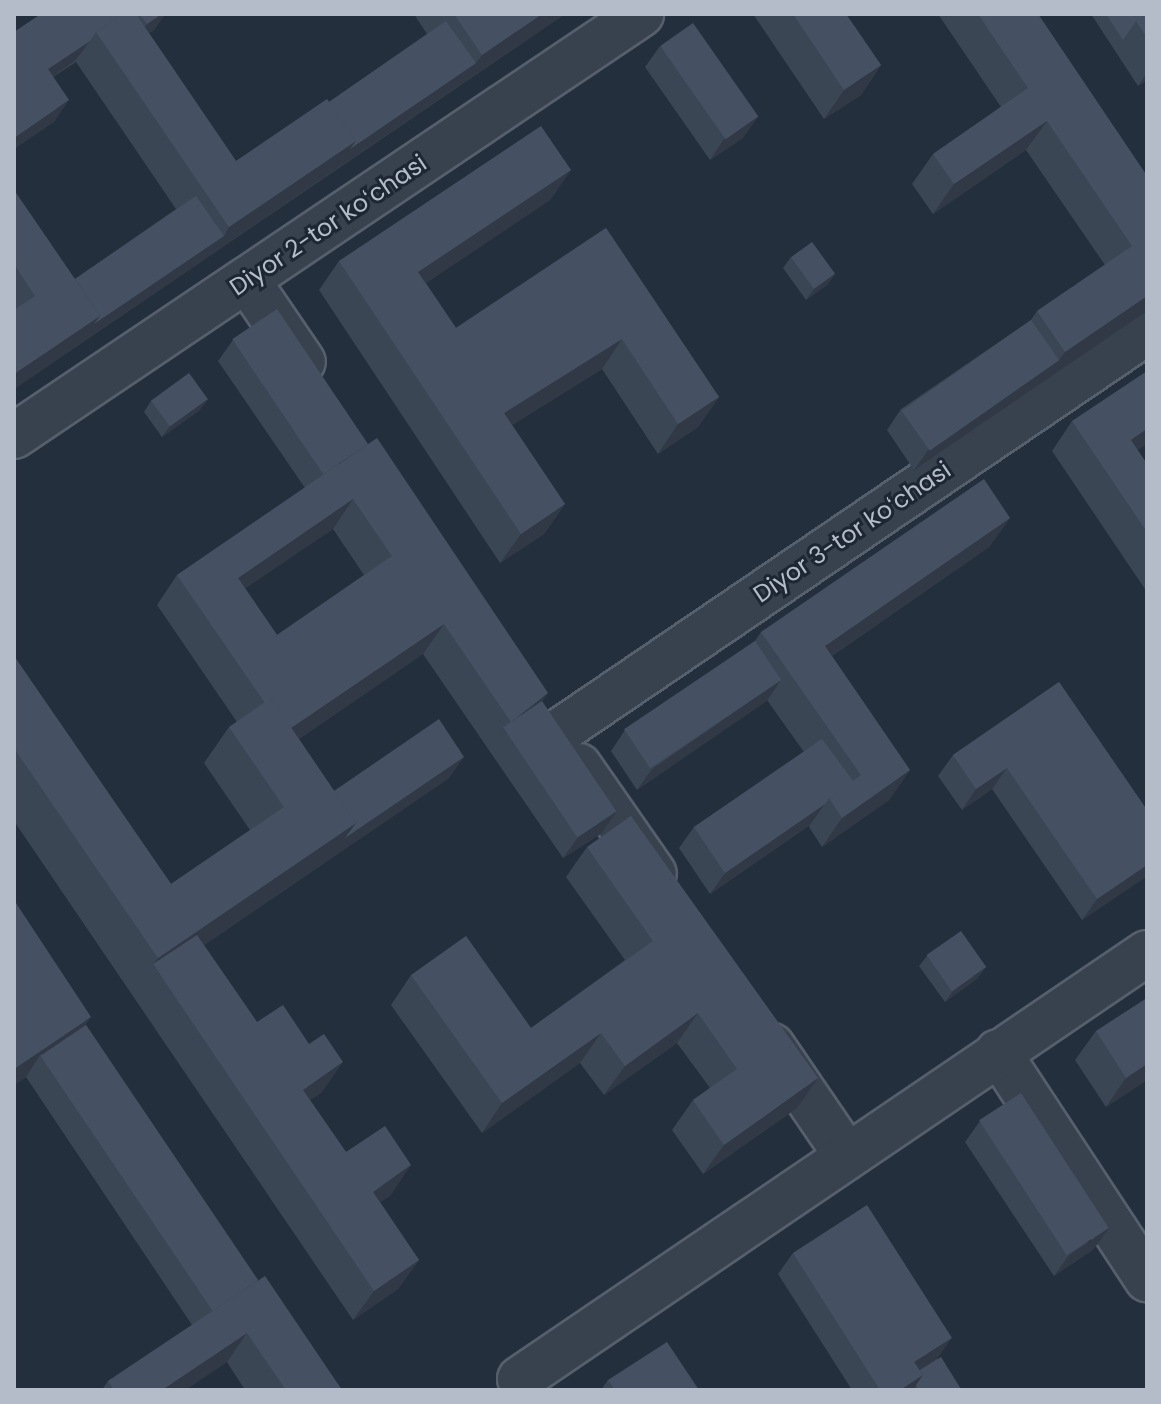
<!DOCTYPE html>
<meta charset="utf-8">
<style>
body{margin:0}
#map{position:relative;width:1161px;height:1404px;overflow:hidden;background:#242f3e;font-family:Poppins,sans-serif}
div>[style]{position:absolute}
.roads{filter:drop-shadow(2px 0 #565f6c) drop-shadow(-2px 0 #565f6c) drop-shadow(0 2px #565f6c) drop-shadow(0 -2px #565f6c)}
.minor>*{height:44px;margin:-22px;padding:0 22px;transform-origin:22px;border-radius:22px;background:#38414e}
.wall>*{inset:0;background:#3b4654}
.shaded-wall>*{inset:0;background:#303945}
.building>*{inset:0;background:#455162;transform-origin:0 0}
span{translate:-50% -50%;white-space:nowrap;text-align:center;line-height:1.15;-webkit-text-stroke:6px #1d2633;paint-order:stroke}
.street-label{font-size:24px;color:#b4bcc9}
.frame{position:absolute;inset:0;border:16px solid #b4bcc9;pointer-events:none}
</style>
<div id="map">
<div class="roads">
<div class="minor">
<div style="left:247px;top:280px;width:99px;rotate:55.7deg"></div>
<div style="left:14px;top:436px;width:756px;rotate:-33.94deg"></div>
<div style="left:557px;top:733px;width:713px;rotate:-34.2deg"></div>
<div style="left:579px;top:766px;width:131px;rotate:55.2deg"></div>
<div style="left:772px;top:1046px;width:130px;rotate:55.7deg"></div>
<div style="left:998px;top:1052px;width:272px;rotate:56.7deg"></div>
<div style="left:520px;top:1379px;width:758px;rotate:-34.19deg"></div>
</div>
</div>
<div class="wall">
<div style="clip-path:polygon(41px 14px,165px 14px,154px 30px,149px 33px,236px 161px,329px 102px,427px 34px,414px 14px,565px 14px,14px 389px,14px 190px,75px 279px,176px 209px,76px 62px,53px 77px,55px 121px,14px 149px,14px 32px)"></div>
<div style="clip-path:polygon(753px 14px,846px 14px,881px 65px,861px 95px,824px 119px)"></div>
<div style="clip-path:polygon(938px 14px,1038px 14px,1147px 176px,1147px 311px,914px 470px,887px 430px,901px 409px,1031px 320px,1037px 311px,1105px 265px,1026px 150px,933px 214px,912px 184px,933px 154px,1001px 107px)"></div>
<div style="clip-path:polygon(1091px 14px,1147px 14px,1147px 80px,1138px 86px)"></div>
<div style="clip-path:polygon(660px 46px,743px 138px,710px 160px,645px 67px)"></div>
<div style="clip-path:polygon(571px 170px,550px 200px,426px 283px,456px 328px,606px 228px,719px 397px,698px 427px,658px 454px,602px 369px,512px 425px,565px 504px,544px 534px,500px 563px,319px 290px,339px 261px)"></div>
<div style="clip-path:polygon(791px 257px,835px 274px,827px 285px,806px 300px,783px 268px)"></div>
<div style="clip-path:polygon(evenodd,233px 340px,542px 701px,602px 833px,563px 858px,423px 654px,299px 739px,334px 791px,449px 778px,204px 945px,257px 1022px,322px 1092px,310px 1100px,346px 1152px,391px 1195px,380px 1202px,419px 1260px,398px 1289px,353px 1320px,14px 821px,14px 656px,171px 884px,250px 830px,204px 763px,229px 727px,237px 722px,157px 605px,177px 575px,305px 488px,218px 361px,233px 340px,333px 529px,364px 575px,277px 635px,245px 588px,333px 529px)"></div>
<div style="clip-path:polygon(208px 399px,200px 410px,162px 437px,144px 412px,151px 401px)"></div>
<div style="clip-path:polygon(1072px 421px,1138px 451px,1147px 464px,1147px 592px,1052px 451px)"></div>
<div style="clip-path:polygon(1010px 518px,989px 547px,832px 656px,910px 770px,889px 800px,822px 847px,809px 827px,810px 825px,710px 894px,679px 848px,694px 827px,804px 752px,767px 700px,637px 790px,611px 751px,625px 730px,755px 641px,761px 632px)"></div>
<div style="clip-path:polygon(1059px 682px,1147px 810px,1147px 876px,1082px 920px,992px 789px,962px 810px,938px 776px,953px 755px)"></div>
<div style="clip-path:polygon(587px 847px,797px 1108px,703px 1174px,672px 1130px,693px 1100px,710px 1088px,677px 1043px,604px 1095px,580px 1063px,482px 1133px,391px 1005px,411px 975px,531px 1028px,625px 960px,566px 877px)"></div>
<div style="clip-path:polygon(14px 900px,86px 1025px,257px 1281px,342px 1390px,245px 1390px,227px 1362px,185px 1390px,102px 1390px,108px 1381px,192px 1325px,26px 1077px,14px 1085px)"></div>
<div style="clip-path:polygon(927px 956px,978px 978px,945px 1002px,919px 966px)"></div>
<div style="clip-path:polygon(1147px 998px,1147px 1080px,1106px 1107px,1075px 1060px,1096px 1031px)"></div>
<div style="clip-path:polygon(980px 1121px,1094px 1249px,1054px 1276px,965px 1142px)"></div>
<div style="clip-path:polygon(793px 1253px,937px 1359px,961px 1390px,852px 1390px,778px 1274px)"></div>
<div style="clip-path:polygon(608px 1380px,699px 1390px,601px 1390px)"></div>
</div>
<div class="shaded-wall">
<div style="clip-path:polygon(162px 14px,165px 14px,154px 30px,132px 45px,147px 24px)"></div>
<div style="clip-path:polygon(542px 14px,565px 14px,335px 170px,350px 149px,476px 63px,482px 55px)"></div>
<div style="clip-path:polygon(90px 41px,75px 61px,33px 90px,48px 69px)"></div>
<div style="clip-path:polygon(881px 65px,861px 95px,824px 119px,844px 90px)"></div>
<div style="clip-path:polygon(1147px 73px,1147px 80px,1138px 86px)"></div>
<div style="clip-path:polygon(69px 100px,55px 121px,14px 149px,14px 138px)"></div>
<div style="clip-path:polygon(758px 117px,743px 138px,710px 160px,724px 139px)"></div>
<div style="clip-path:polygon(1047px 121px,1026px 150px,933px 214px,954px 184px)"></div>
<div style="clip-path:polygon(356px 141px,335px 170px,14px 389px,14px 374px,100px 316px,224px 236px,229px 227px)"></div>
<div style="clip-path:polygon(571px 170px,550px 200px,398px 302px,418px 272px)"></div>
<div style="clip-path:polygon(835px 274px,827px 285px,806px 300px,814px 289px)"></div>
<div style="clip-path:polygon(1147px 296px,1147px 311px,914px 470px,929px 449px,1059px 360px,1065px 352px)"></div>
<div style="clip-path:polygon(622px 339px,602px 369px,484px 442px,504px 413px)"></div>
<div style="clip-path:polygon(719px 397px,698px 427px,658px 454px,678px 424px)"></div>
<div style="clip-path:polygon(208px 399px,200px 410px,162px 437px,170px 426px)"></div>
<div style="clip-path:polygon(1147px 429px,1147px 444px,1110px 469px,1131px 440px)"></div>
<div style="clip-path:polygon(353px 499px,333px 529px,218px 607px,238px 578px)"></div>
<div style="clip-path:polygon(565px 504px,544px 534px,500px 563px,521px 534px)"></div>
<div style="clip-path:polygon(1010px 518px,989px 547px,804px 675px,825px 646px)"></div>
<div style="clip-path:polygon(444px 624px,423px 654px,265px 762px,285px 732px)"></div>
<div style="clip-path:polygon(781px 680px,767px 701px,637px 790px,652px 769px)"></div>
<div style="clip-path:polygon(548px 693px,528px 722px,505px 730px,490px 751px,511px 722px)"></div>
<div style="clip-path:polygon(464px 757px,449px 778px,160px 975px,153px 964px,158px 958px,356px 823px)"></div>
<div style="clip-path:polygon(1007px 768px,992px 789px,962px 810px,976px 789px)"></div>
<div style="clip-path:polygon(910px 770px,889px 800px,822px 847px,842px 818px)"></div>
<div style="clip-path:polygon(825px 804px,810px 825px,710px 894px,725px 873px)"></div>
<div style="clip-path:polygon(616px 812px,602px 833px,563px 858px,578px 837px)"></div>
<div style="clip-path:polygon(1147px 865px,1147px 876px,1082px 920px,1097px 899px)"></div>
<div style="clip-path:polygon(986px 967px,978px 978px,945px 1002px,953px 991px)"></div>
<div style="clip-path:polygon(698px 1013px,677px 1043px,604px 1095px,625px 1066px)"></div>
<div style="clip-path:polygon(91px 1017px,71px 1046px,40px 1055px,26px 1077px,14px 1085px,14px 1069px)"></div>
<div style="clip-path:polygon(601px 1033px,580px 1063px,482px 1133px,502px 1103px)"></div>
<div style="clip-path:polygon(343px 1062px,322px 1092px,282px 1119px,303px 1090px)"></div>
<div style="clip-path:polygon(1147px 1064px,1147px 1080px,1106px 1107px,1126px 1078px)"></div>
<div style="clip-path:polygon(818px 1078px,797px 1108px,703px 1174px,724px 1145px)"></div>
<div style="clip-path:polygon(411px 1165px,391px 1195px,352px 1221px,373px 1192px)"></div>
<div style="clip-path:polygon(1109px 1228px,1094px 1249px,1054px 1276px,1069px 1255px)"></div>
<div style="clip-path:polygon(419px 1260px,398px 1289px,353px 1320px,374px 1291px)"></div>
<div style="clip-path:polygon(247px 1333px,227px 1362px,185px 1390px,162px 1390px)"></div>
<div style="clip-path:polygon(952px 1338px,937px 1359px,900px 1383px,914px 1362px)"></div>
<div style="clip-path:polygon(923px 1375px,913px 1390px,900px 1390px)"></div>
</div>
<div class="building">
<div style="clip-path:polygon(41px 14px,123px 14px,96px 32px,90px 41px,48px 69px,69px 100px,14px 138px,14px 32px)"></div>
<div style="clip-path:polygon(123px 14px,136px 14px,236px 161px,327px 99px,356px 141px,229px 227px,96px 32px)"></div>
<div style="clip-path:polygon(139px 14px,162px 14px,147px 24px)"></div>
<div style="clip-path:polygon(454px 14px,542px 14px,482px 55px)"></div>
<div style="clip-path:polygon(793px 14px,846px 14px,881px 65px,844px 90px)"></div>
<div style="clip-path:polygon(978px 14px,1038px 14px,1147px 176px,1147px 296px,1065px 352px,1037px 311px,1132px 246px,1047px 121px,954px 184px,933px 154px,1028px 88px)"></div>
<div style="clip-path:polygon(1106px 14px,1145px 14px,1146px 15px,1136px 21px,1123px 40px)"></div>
<div style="clip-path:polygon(1147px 14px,1147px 38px,1136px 21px)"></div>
<div style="clip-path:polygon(446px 21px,476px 63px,350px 149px,356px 141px,329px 102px)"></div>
<div style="left:693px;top:23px;width:114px;height:40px;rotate:55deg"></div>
<div style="clip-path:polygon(541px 126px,571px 170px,418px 272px,456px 328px,606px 228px,719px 397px,678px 424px,622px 339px,504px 413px,565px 504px,521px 534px,339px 261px)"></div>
<div style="clip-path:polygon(14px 190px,100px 316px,14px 374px,14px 310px,35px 296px,14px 264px)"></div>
<div style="clip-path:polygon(196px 196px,224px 236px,94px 324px,100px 316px,75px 279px)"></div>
<div style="left:812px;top:242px;width:39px;height:26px;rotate:54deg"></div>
<div style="left:277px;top:309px;width:163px;height:54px;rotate:56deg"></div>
<div style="left:1031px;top:320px;width:49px;height:158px;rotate:55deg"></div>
<div style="clip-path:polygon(1147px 371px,1147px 429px,1131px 440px,1147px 464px,1147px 532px,1072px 421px)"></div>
<div style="left:189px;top:373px;width:32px;height:47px;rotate:54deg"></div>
<div style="clip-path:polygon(evenodd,377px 438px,548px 693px,511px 722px,444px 624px,291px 728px,271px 698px,265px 703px,177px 575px,377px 438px,353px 499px,392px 556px,277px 635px,238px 578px,353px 499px)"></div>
<div style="clip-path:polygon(984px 479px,1010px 518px,825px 646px,910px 770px,842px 818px,829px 798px,861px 775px,761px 632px)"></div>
<div style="left:755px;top:641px;width:47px;height:158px;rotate:56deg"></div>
<div style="clip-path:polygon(14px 656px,171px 884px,284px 807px,229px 727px,271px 698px,356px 823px,158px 958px,14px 748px)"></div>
<div style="clip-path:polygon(1059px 682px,1147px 810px,1147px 865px,1097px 899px,1007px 768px,976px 789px,953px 755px)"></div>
<div style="left:542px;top:701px;width:133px;height:47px;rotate:56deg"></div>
<div style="clip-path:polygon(439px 719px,464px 757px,345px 838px,356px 823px,334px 791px)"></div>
<div style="clip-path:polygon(822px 739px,853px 781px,829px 798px,825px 804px,725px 873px,694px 827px)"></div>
<div style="clip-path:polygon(631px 816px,818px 1078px,724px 1145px,693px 1100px,737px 1069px,698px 1013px,625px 1066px,601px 1033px,502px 1103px,411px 975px,466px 936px,531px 1028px,653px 941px,587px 847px)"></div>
<div style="clip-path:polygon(14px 900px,91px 1017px,14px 1069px,14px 998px,16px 997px,14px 994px)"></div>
<div style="left:961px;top:931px;width:44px;height:42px;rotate:55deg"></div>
<div style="clip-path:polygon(197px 935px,257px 1022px,283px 1005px,309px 1044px,324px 1034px,343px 1062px,303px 1090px,346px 1152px,385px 1126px,411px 1165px,373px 1192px,419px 1260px,374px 1291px,153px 964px)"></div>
<div style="clip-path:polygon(1147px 998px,1147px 1064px,1126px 1078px,1096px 1031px)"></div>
<div style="left:86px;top:1025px;width:308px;height:55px;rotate:56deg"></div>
<div style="left:1021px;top:1093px;width:161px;height:50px;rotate:57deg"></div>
<div style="clip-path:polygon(867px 1205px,952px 1338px,914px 1362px,923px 1375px,900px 1390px,880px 1390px,793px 1253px)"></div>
<div style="clip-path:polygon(265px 1276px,342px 1390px,286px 1390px,247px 1333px,162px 1390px,114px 1390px,108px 1381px)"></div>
<div style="clip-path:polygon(667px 1342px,699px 1390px,615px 1390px,608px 1380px)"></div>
<div style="clip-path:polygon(941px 1357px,961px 1389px,959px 1390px,919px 1390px,916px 1385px,923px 1375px,920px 1370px)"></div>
</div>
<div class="street-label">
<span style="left:328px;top:225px;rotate:-34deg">Diyor 2-tor koʻchasi</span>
<span style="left:852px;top:532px;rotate:-34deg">Diyor 3-tor koʻchasi</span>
</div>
<div class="frame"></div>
</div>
